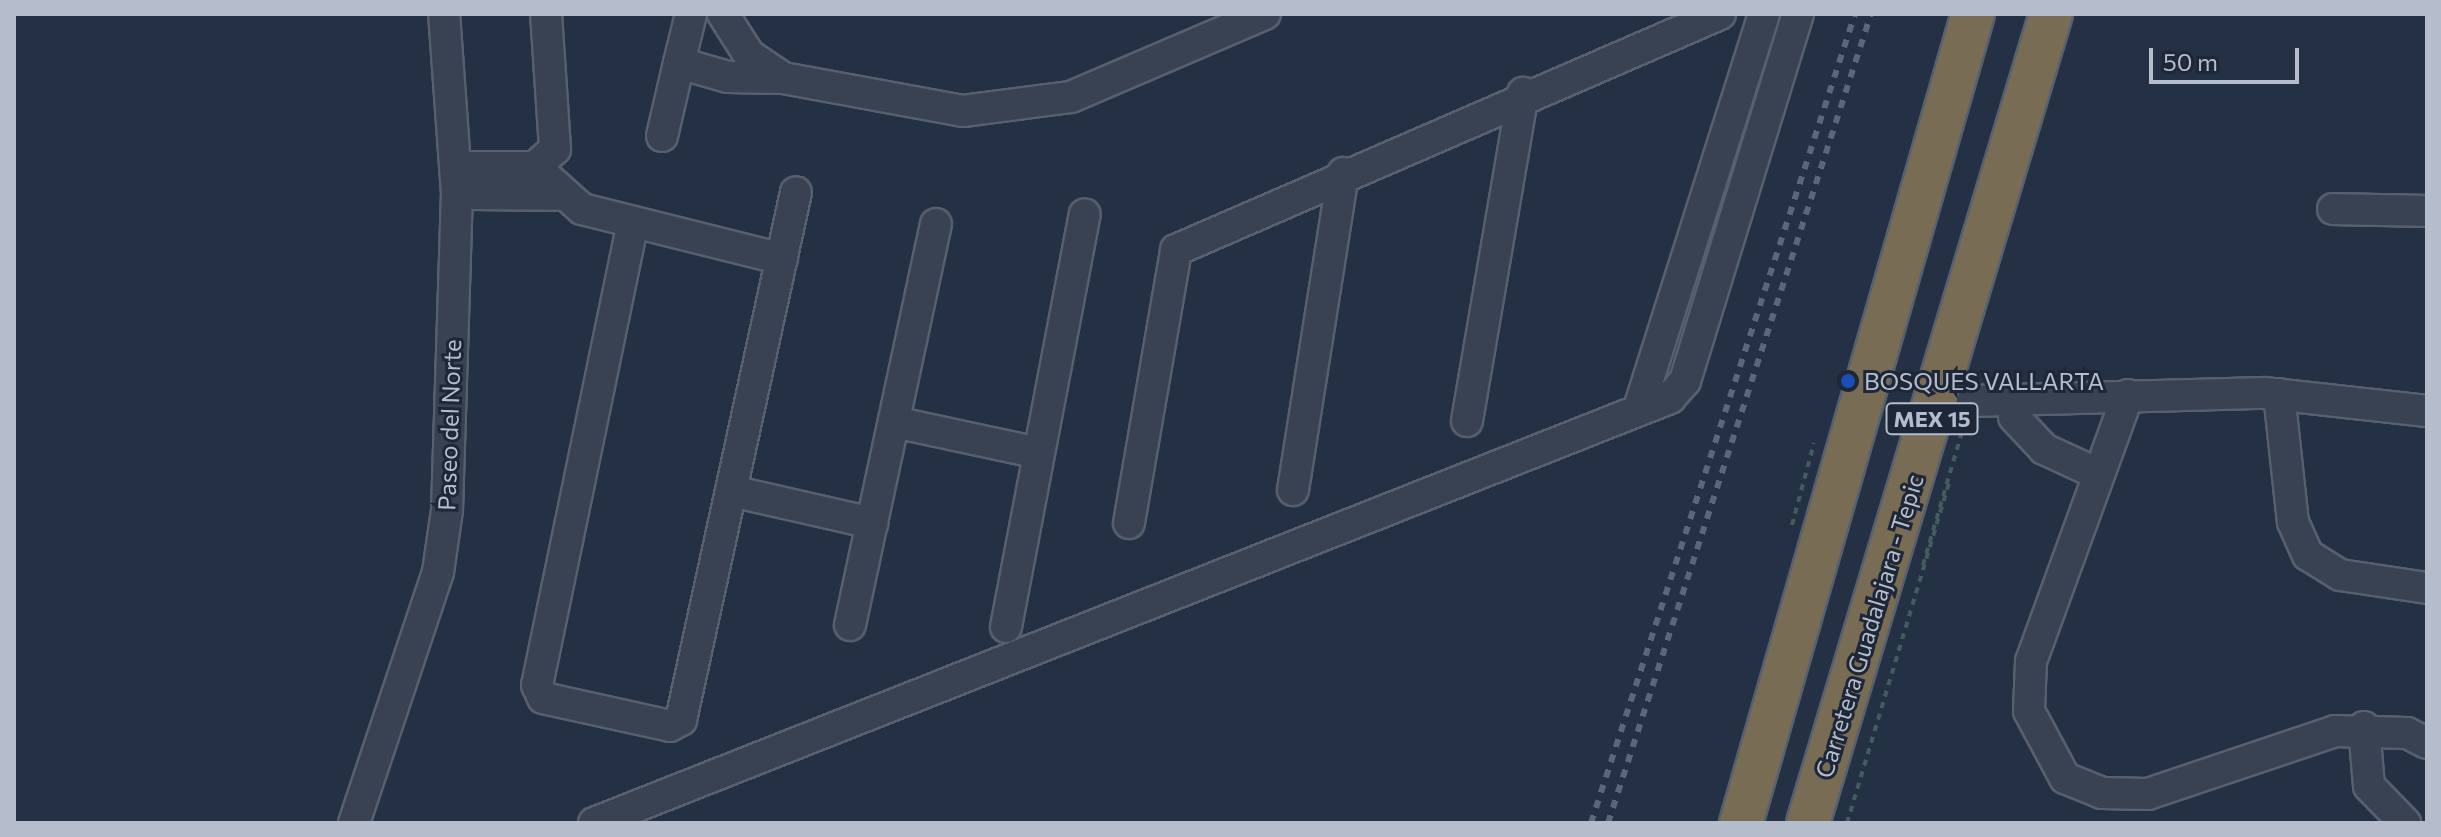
<!DOCTYPE html>
<style>
body{margin:0}
#map{position:relative;width:2441px;height:837px;overflow:hidden;background:#243043;font-family:Commissioner,sans-serif}
div>[style]{position:absolute}
.path>*{height:4px;margin-top:-2px;transform-origin:0;background:repeating-linear-gradient(90deg,#445c60 0 6px,transparent 0 12px)}
.roads{filter:drop-shadow(2px 0 #56606f) drop-shadow(-2px 0 #56606f) drop-shadow(0 2px #56606f) drop-shadow(0 -2px #56606f)}
.minor>*{height:30px;margin:-15px;padding:0 15px;transform-origin:15px;border-radius:15px;background:#394252}
.highway>*{height:42px;margin:-21px;padding:0 21px;transform-origin:21px;border-radius:21px;background:#796c55}
.rail>*{height:6px;margin-top:-3px;transform-origin:0;background:repeating-linear-gradient(90deg,#5a6679 0 8px,transparent 0 16px)}
.dots>*{width:22px;height:22px;translate:-50% -50%;box-sizing:border-box;border:4px solid #1d2737;border-radius:50%}
span{translate:-50% -50%;white-space:nowrap;text-align:center;line-height:1.15;-webkit-text-stroke:6px #1d2737;paint-order:stroke}
.shield-label span{padding:2px 6px;background:#1d2737;border:2px solid;border-radius:6px;-webkit-text-stroke-width:0}
.shield-label{font-size:22px;color:#b5bdcc;font-weight:700}
.poi-label{font-size:24px;color:#b5bdcc}
.left{translate:0 -50%;text-align:left}
.street-label{font-size:24px;color:#b5bdcc}
.frame{position:absolute;inset:0;border:16px solid #b5bdcc;pointer-events:none}
.scale{position:absolute;left:2149px;top:48px;width:150px;height:36px;box-sizing:border-box;border:4px solid #b5bdcc;border-top:0;padding-left:10px;font-size:24px;line-height:28px;white-space:nowrap;color:#b5bdcc;-webkit-text-stroke:6px #1d2737;paint-order:stroke}
</style>
<div id="map">
<div class="path">
<div style="left:1792px;top:525px;width:85px;rotate:-75deg"></div>
<div style="left:1923px;top:565px;width:146px;rotate:-73.7deg"></div>
<div style="left:1847px;top:823px;width:355px;rotate:-73.3deg"></div>
</div>
<div class="roads">
<div class="minor">
<div style="left:691px;top:14px;width:50px;rotate:103.8deg"></div>
<div style="left:679px;top:63px;width:51px;rotate:15.9deg"></div>
<div style="left:728px;top:77px;width:55px;rotate:1deg"></div>
<div style="left:723px;top:14px;width:49px;rotate:57.6deg"></div>
<div style="left:749px;top:55px;width:41px;rotate:34.1deg"></div>
<div style="left:783px;top:78px;width:183px;rotate:10.4deg"></div>
<div style="left:963px;top:111px;width:109px;rotate:-7.4deg"></div>
<div style="left:1071px;top:97px;width:211px;rotate:-23.2deg"></div>
<div style="left:662px;top:136px;width:75px;rotate:-76.9deg"></div>
<div style="left:456px;top:167px;width:79px"></div>
<div style="left:535px;top:167px;width:63px;rotate:41.8deg"></div>
<div style="left:582px;top:209px;width:206px;rotate:14deg"></div>
<div style="left:535px;top:167px;width:27px;rotate:-42deg"></div>
<div style="left:555px;top:149px;width:135px;rotate:-93.8deg"></div>
<div style="left:457px;top:194px;width:105px;rotate:0.5deg"></div>
<div style="left:2333px;top:209px;width:94px;rotate:1.2deg"></div>
<div style="left:633px;top:222px;width:473px;rotate:101.7deg"></div>
<div style="left:537px;top:685px;width:14px;rotate:65deg"></div>
<div style="left:543px;top:698px;width:130px;rotate:12.4deg"></div>
<div style="left:670px;top:726px;width:13px;rotate:-29deg"></div>
<div style="left:681px;top:720px;width:540px;rotate:-77.71deg"></div>
<div style="left:2279px;top:394px;width:129px;rotate:83.8deg"></div>
<div style="left:2293px;top:522px;width:36px;rotate:66deg"></div>
<div style="left:2308px;top:555px;width:38px;rotate:32deg"></div>
<div style="left:2340px;top:575px;width:88px;rotate:8.5deg"></div>
<div style="left:2128px;top:395px;width:283px;rotate:110deg"></div>
<div style="left:2031px;top:661px;width:50px;rotate:92.3deg"></div>
<div style="left:2029px;top:711px;width:76px;rotate:61.8deg"></div>
<div style="left:2065px;top:778px;width:40px;rotate:22deg"></div>
<div style="left:2102px;top:793px;width:46px;rotate:1.2deg"></div>
<div style="left:2148px;top:794px;width:197px;rotate:-18.6deg"></div>
<div style="left:2335px;top:731px;width:72px;rotate:1.6deg"></div>
<div style="left:2407px;top:733px;width:22px;rotate:27deg"></div>
<div style="left:1937px;top:402px;width:327px;rotate:-1.6deg"></div>
<div style="left:2264px;top:393px;width:164px;rotate:6.3deg"></div>
<div style="left:1640px;top:405px;width:410px;rotate:-72.4deg"></div>
<div style="left:2014px;top:417px;width:44px;rotate:46.8deg"></div>
<div style="left:2044px;top:449px;width:60px;rotate:24.8deg"></div>
<div style="left:1467px;top:421px;width:333px;rotate:-80.3deg"></div>
<div style="left:894px;top:422px;width:148px;rotate:12.1deg"></div>
<div style="left:1293px;top:490px;width:321px;rotate:-81deg"></div>
<div style="left:731px;top:491px;width:145px;rotate:12.8deg"></div>
<div style="left:1129px;top:523px;width:277px;rotate:-80.2deg"></div>
<div style="left:1176px;top:250px;width:593px;rotate:-23.45deg"></div>
<div style="left:850px;top:625px;width:410px;rotate:-77.9deg"></div>
<div style="left:1006px;top:627px;width:420px;rotate:-79.2deg"></div>
<div style="left:2364px;top:727px;width:59px;rotate:85.2deg"></div>
<div style="left:2369px;top:786px;width:52px;rotate:45.8deg"></div>
<div style="left:354px;top:823px;width:265px;rotate:-71.5deg"></div>
<div style="left:438px;top:572px;width:63px;rotate:-81.7deg"></div>
<div style="left:447px;top:510px;width:316px;rotate:-88.2deg"></div>
<div style="left:457px;top:194px;width:180px;rotate:-94.1deg"></div>
<div style="left:594px;top:823px;width:1157px;rotate:-21.55deg"></div>
<div style="left:1670px;top:398px;width:23px;rotate:-49deg"></div>
<div style="left:1685px;top:381px;width:384px;rotate:-72.9deg"></div>
</div>
<div class="highway">
<div style="left:1741px;top:823px;width:842px;rotate:-74deg"></div>
<div style="left:1808px;top:823px;width:845px;rotate:-73.28deg"></div>
</div>
</div>
<div class="rail">
<div style="left:1591px;top:823px;width:851px;rotate:-71.93deg"></div>
<div style="left:1608px;top:823px;width:851px;rotate:-71.99deg"></div>
</div>
<div class="dots">
<div style="left:1848px;top:381px;background:#1a4fb4"></div>
</div>
<div class="shield-label">
<span style="left:1932px;top:419px">MEX 15</span>
</div>
<div class="poi-label">
<span class="left" style="left:1864px;top:381px">BOSQUES VALLARTA</span>
</div>
<div class="street-label">
<span style="left:449px;top:425px;rotate:-88deg">Paseo del Norte</span>
<span style="left:1869px;top:626px;rotate:-73deg">Carretera Guadalajara - Tepic</span>
</div>
<div class="frame"></div>
<div class="scale">50 m</div>
</div>
